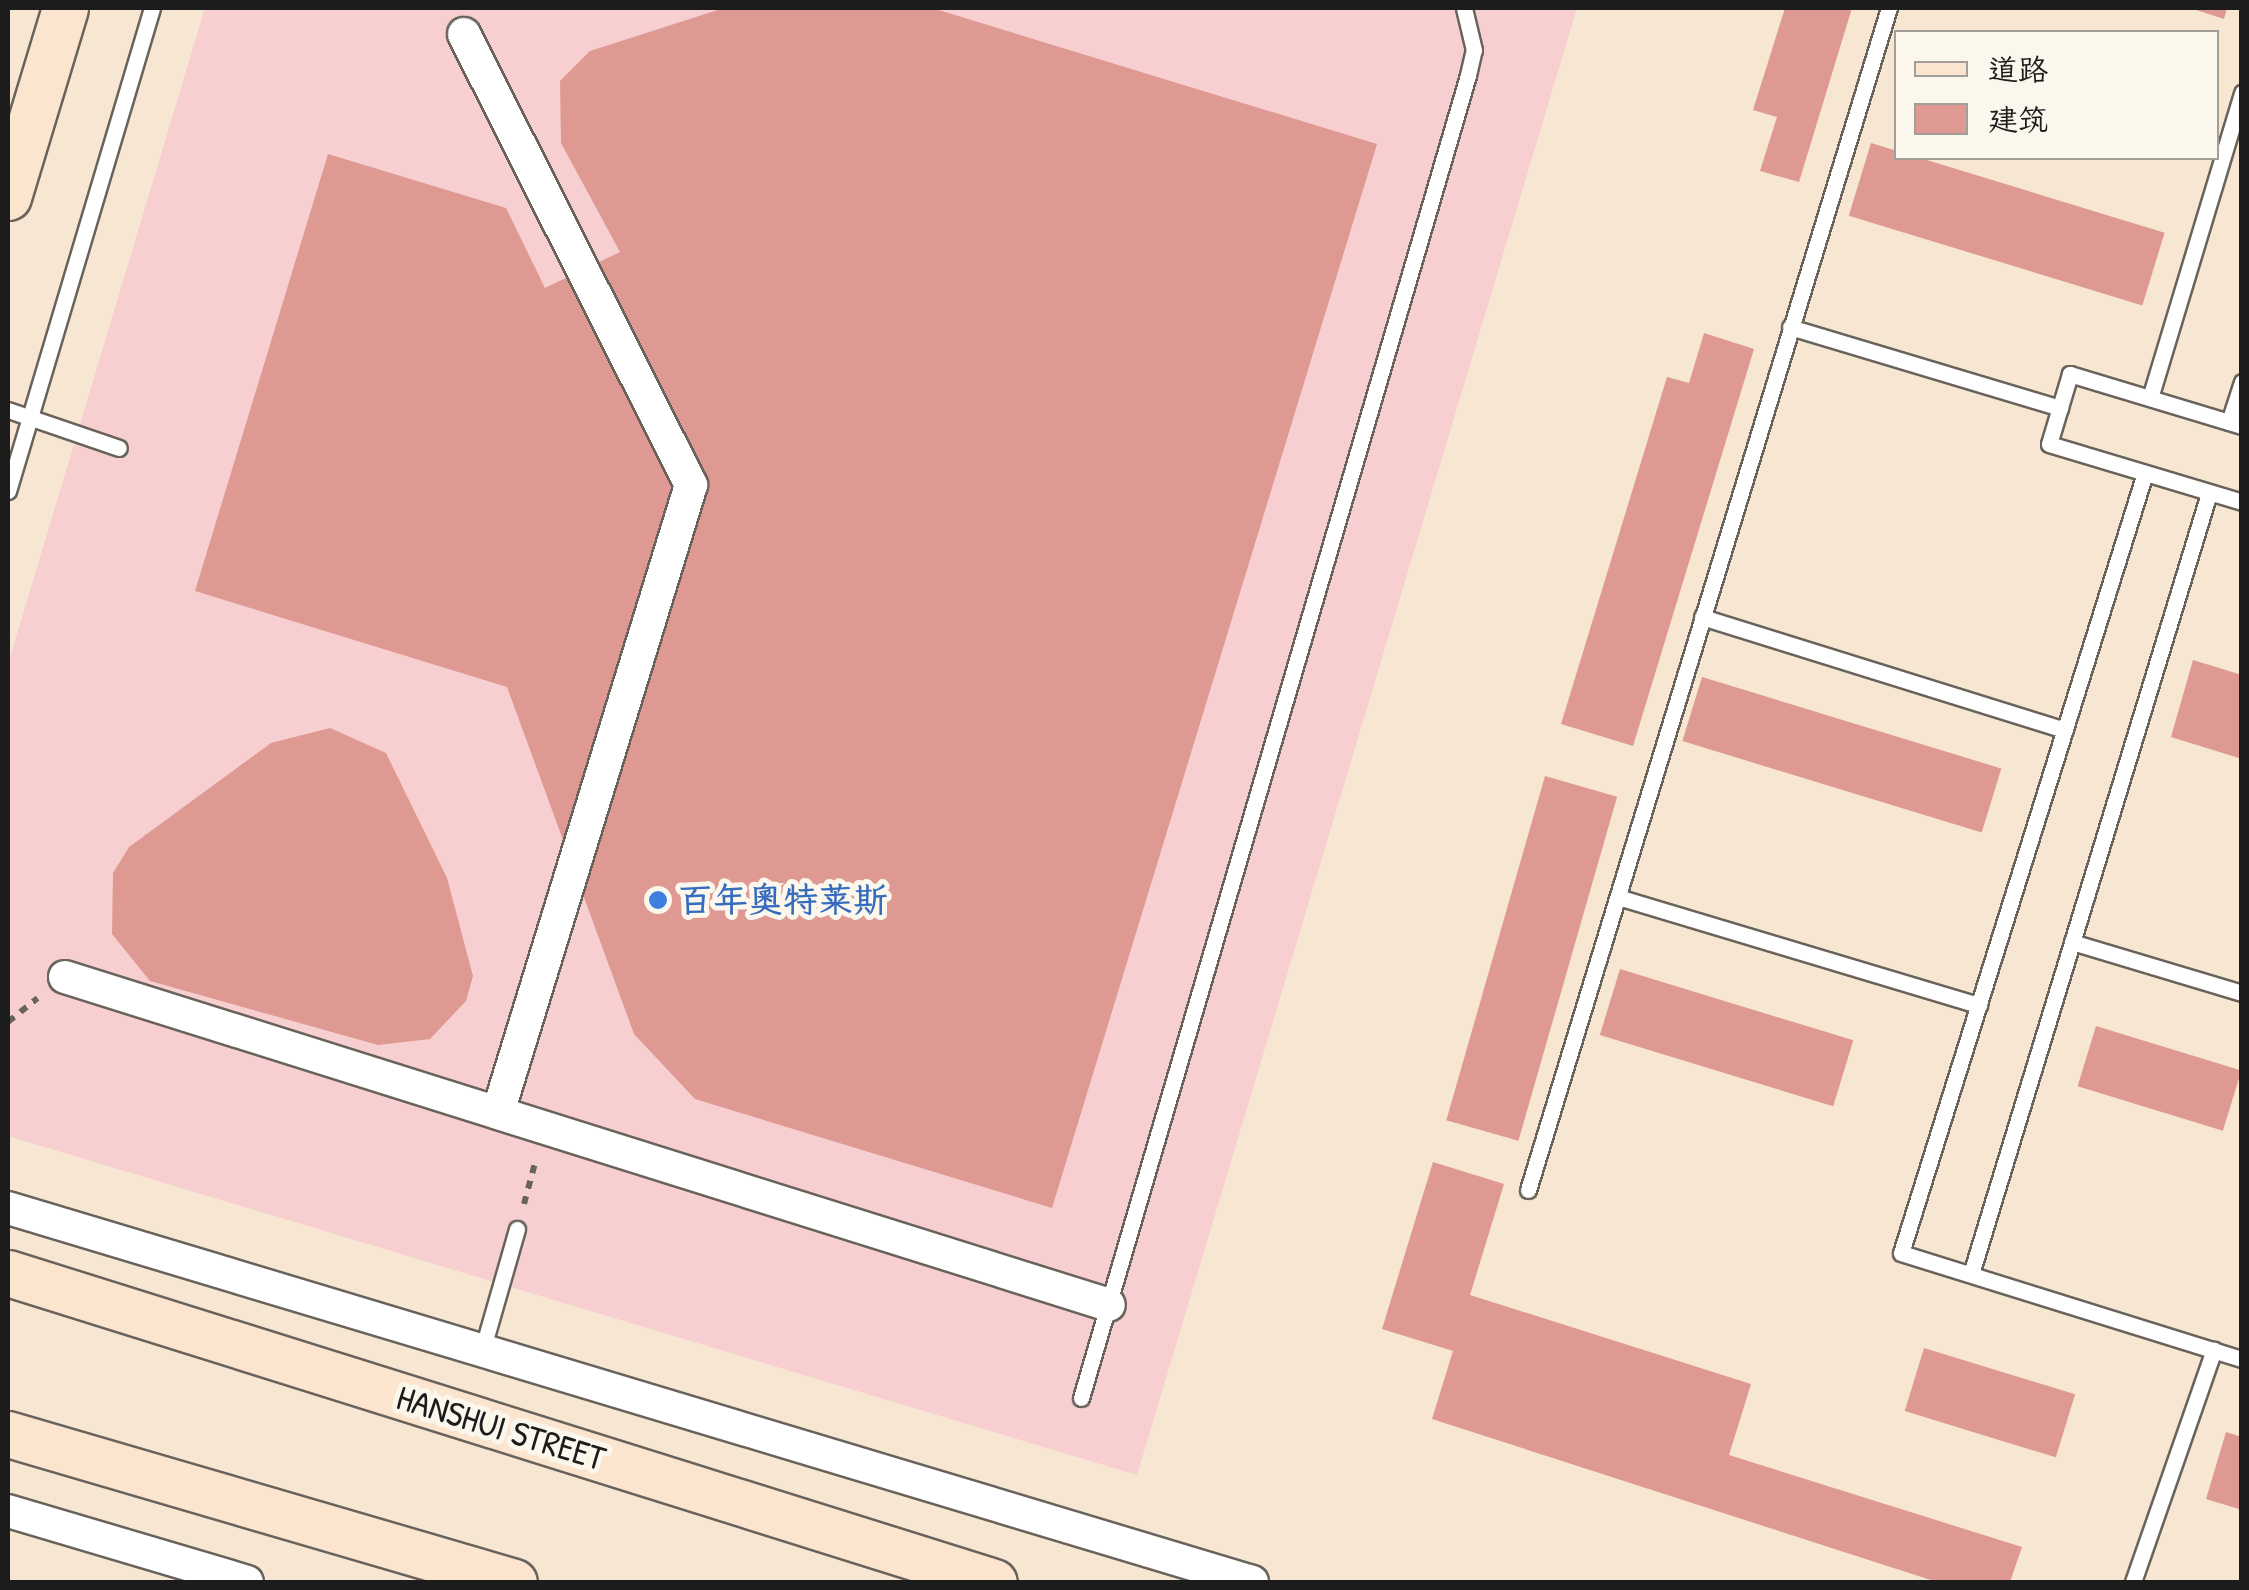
<!DOCTYPE html>
<meta charset="utf-8">
<style>
body{margin:0}
#map{position:relative;width:2249px;height:1590px;overflow:hidden;background:#f7e6d1;font-family:"Patrick Hand","LXGW WenKai TC",sans-serif}
div>[style]{position:absolute}
.built>*{inset:0;background:#f7cfd1}
.building>*{inset:0;background:#de9993;transform-origin:0 0}
.path>*{height:6px;margin-top:-3px;transform-origin:0;background:repeating-linear-gradient(90deg,#69635b 0 8px,transparent 0 16px)}
.roads{filter:drop-shadow(2px 0 #69635b) drop-shadow(-2px 0 #69635b) drop-shadow(0 2px #69635b) drop-shadow(0 -2px #69635b)}
.lane>*{height:15px;margin:-7.5px;padding:0 7.5px;transform-origin:7.5px;border-radius:7.5px;background:#fff}
.street>*{height:32px;margin:-16px;padding:0 16px;transform-origin:16px;border-radius:16px;background:#fff}
.secondary>*{height:45px;margin:-22.5px;padding:0 22.5px;transform-origin:22.5px;border-radius:22.5px;background:#fbe5cf}
.dots>*{width:28px;height:28px;translate:-50% -50%;box-sizing:border-box;border:5px solid #fbf7ec;border-radius:50%}
span{translate:-50% -50%;white-space:nowrap;text-align:center;line-height:1.15;-webkit-text-stroke:10px #fbf7ec;paint-order:stroke}
.shop-label{font-size:35px;color:#366cbe;font-weight:700}
.left{translate:0 -50%;text-align:left}
.street-label{font-size:35px;color:#1c1c1c}
.frame{position:absolute;inset:0;border:10px solid #1c1c1c;pointer-events:none}
.legend{position:absolute;left:1894px;top:30px;width:325px;height:130px;box-sizing:border-box;background:#fbf7ec;border:2px solid #a29f99;margin:0;padding:12px 18px;list-style:none;font-size:30px;color:#1c1c1c}
.legend li{display:flex;align-items:center;gap:20px;height:50px}
.legend b{width:50px;border:2px solid #a29f99}
</style>
<div id="map">
<div class="built">
<div style="clip-path:polygon(205px 8px,1577px 8px,1137px 1475px,8px 1136px,8px 664px)"></div>
</div>
<div class="building">
<div style="clip-path:polygon(724px 8px,932px 8px,1377px 144px,1052px 1208px,695px 1099px,634px 1034px,507px 687px,195px 591px,328px 154px,506px 208px,545px 288px,620px 252px,561px 143px,560px 81px,590px 51px)"></div>
<div style="clip-path:polygon(1785px 8px,1852px 8px,1799px 182px,1760px 171px,1777px 117px,1753px 110px)"></div>
<div style="clip-path:polygon(2190px 8px,2227px 8px,2224px 19px)"></div>
<div style="left:1871px;top:143px;width:307px;height:76px;rotate:17deg"></div>
<div style="clip-path:polygon(1704px 333px,1754px 349px,1633px 746px,1561px 724px,1667px 377px,1689px 383px)"></div>
<div style="clip-path:polygon(2193px 660px,2242px 675px,2242px 759px,2171px 737px)"></div>
<div style="left:1702px;top:677px;width:313px;height:67px;rotate:17deg"></div>
<div style="clip-path:polygon(330px 728px,386px 753px,447px 878px,473px 976px,466px 1001px,430px 1039px,378px 1045px,150px 981px,112px 934px,113px 873px,129px 847px,271px 743px)"></div>
<div style="left:1545px;top:776px;width:75px;height:358px;rotate:16deg"></div>
<div style="left:1620px;top:969px;width:244px;height:69px;rotate:17deg"></div>
<div style="left:2096px;top:1026px;width:152px;height:63px;rotate:17deg"></div>
<div style="clip-path:polygon(1433px 1162px,1504px 1184px,1470px 1295px,1751px 1384px,1729px 1455px,2022px 1547px,2010px 1582px,1937px 1582px,1432px 1419px,1453px 1351px,1382px 1329px)"></div>
<div style="left:1924px;top:1348px;width:158px;height:66px;rotate:17deg"></div>
<div style="clip-path:polygon(2226px 1432px,2242px 1437px,2242px 1510px,2206px 1499px)"></div>
</div>
<div class="path">
<div style="left:8px;top:1022px;width:38px;rotate:-39deg"></div>
<div style="left:524px;top:1204px;width:42px;rotate:-75deg"></div>
</div>
<div class="roads">
<div class="lane">
<div style="left:1790px;top:327px;width:282px;rotate:16.7deg"></div>
<div style="left:2150px;top:398px;width:319px;rotate:-73.2deg"></div>
<div style="left:8px;top:410px;width:117px;rotate:18.9deg"></div>
<div style="left:2229px;top:422px;width:42px;rotate:-72deg"></div>
<div style="left:2242px;top:426px;width:180px;rotate:-163.2deg"></div>
<div style="left:2070px;top:374px;width:73px;rotate:106.7deg"></div>
<div style="left:2049px;top:444px;width:202px;rotate:16.7deg"></div>
<div style="left:2145px;top:473px;width:817px;rotate:107.37deg"></div>
<div style="left:1901px;top:1253px;width:357px;rotate:17.3deg"></div>
<div style="left:8px;top:491px;width:504px;rotate:-73.4deg"></div>
<div style="left:1702px;top:617px;width:380px;rotate:17.3deg"></div>
<div style="left:1618px;top:897px;width:377px;rotate:16.7deg"></div>
<div style="left:2072px;top:942px;width:177px;rotate:16.7deg"></div>
<div style="left:1528px;top:1190px;width:1236px;rotate:-73.02deg"></div>
<div style="left:1971px;top:1274px;width:816px;rotate:-73.05deg"></div>
<div style="left:482px;top:1351px;width:127px;rotate:-74deg"></div>
<div style="left:1081px;top:1398px;width:1378px;rotate:-73.69deg"></div>
<div style="left:1468px;top:75px;width:26px;rotate:-77deg"></div>
<div style="left:1474px;top:50px;width:43px;rotate:-103.4deg"></div>
<div style="left:2133px;top:1582px;width:246px;rotate:-70.8deg"></div>
</div>
<div class="street">
<div style="left:464px;top:34px;width:505px;rotate:63.28deg"></div>
<div style="left:691px;top:485px;width:653px;rotate:107.1deg"></div>
<div style="left:65px;top:977px;width:1094px;rotate:17.44deg"></div>
<div style="left:8px;top:1208px;width:1299px;rotate:16.73deg"></div>
<div style="left:8px;top:1511px;width:249px;rotate:16.5deg"></div>
</div>
<div class="secondary">
<div style="left:8px;top:197px;width:197px;rotate:-73.2deg"></div>
<div style="left:8px;top:1273px;width:1033px;rotate:17.4deg"></div>
<div style="left:8px;top:1434px;width:527px;rotate:16.3deg"></div>
</div>
</div>
<div class="dots">
<div style="left:658px;top:900px;background:#3f7fe0"></div>
</div>
<div class="shop-label">
<span class="left" style="left:678px;top:900px">百年奥特莱斯</span>
</div>
<div class="street-label">
<span style="left:501px;top:1428px;rotate:17deg">HANSHUI STREET</span>
</div>
<div class="frame"></div>
<ul class="legend">
<li><b style="height:12px;background:#fbe5cf"></b>道路</li>
<li><b style="height:28px;background:#de9993"></b>建筑</li>
</ul>
</div>
